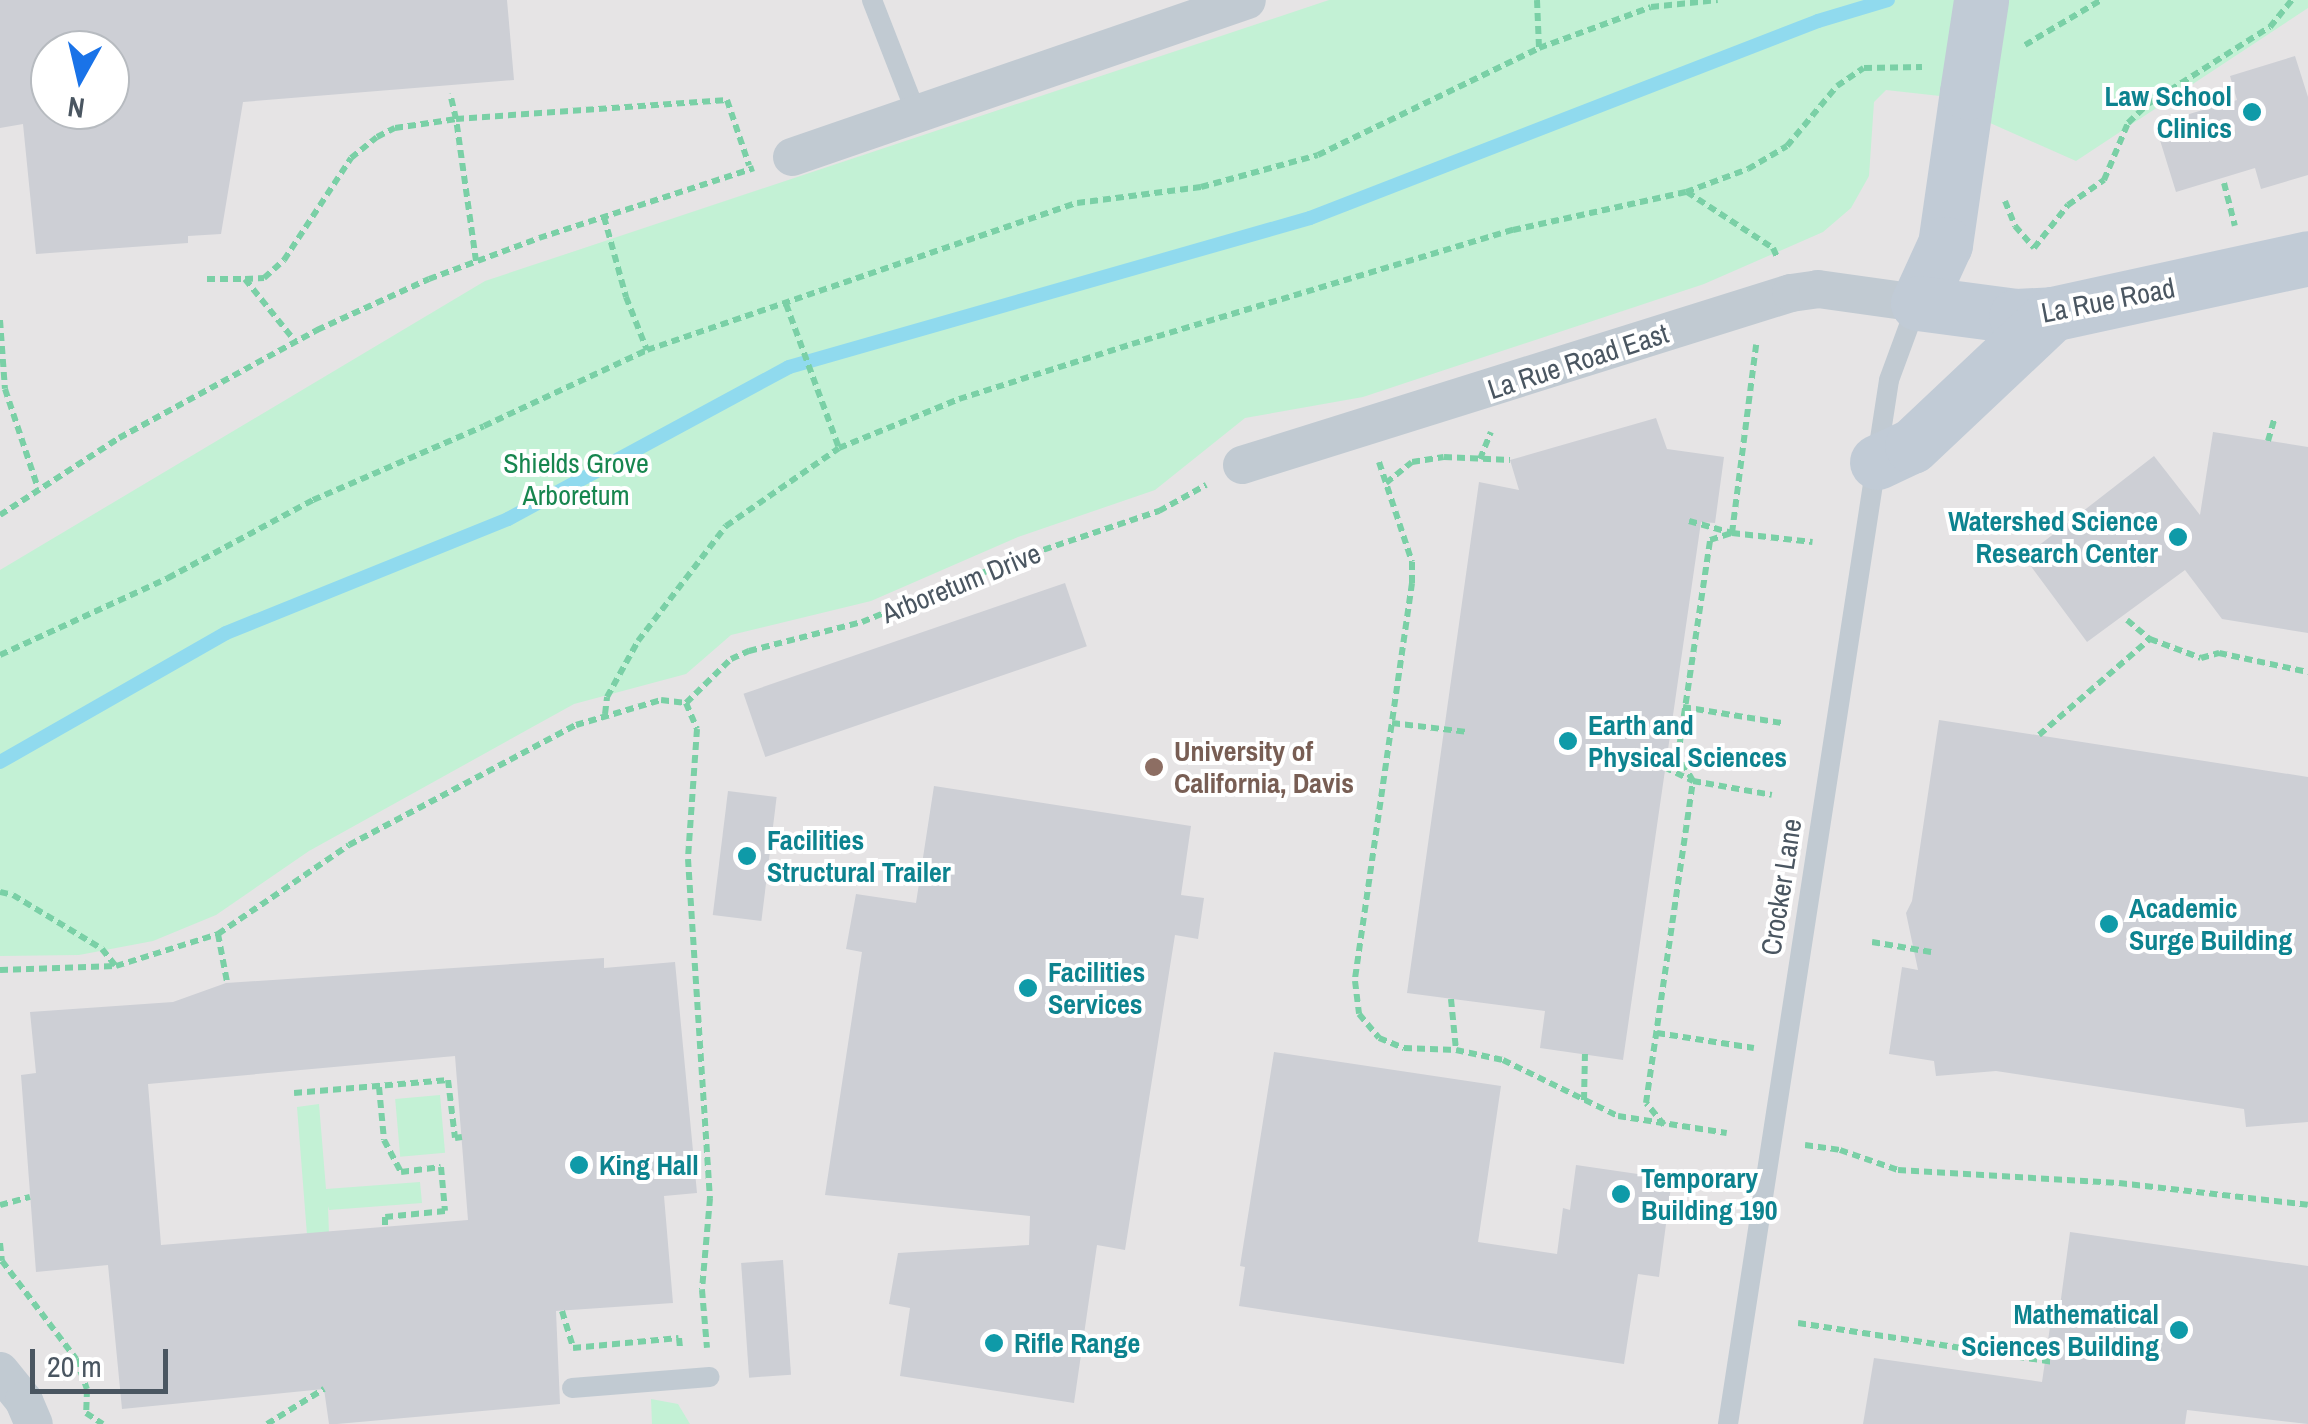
<!DOCTYPE html>
<style>
body{margin:0}
#map{position:relative;width:2308px;height:1424px;overflow:hidden;background:#f5f3f3;font-family:"Archivo Narrow",sans-serif}
div>[style]{position:absolute}
.education>*{inset:0;background:#e6e4e5}
.green>*{inset:0;background:#c3f1d5;transform-origin:0 0}
.stream>*{height:14px;margin:-7px;padding:0 7px;transform-origin:7px;border-radius:7px;background:#90daee}
.building>*{inset:0;background:#cdcfd5;transform-origin:0 0}
.path>*{height:6px;margin-top:-3px;transform-origin:0;background:repeating-linear-gradient(90deg,#7ad0a6 0 8px,transparent 0 13px)}
.lane>*{height:20px;margin:-10px;padding:0 10px;transform-origin:10px;border-radius:10px;background:#c1cad2}
.street>*{height:38px;margin:-19px;padding:0 19px;transform-origin:19px;border-radius:19px;background:#c1cad2}
.secondary>*{height:55px;margin:-27.5px;padding:0 27.5px;transform-origin:27.5px;border-radius:27.5px;background:#c1cbd6}
.secondary-bridge>*{height:55px;margin:-27.5px;padding:0 27.5px;transform-origin:27.5px;border-radius:27.5px;background:#c1cbd6}
.dots>*{width:28px;height:28px;translate:-50% -50%;box-sizing:border-box;border:5px solid #fff;border-radius:50%}
span{translate:-50% -50%;white-space:nowrap;text-align:center;line-height:1.15;-webkit-text-stroke:8px #fff;paint-order:stroke}
.culture-label{font-size:28px;color:#0d838f;font-weight:700}
.right{translate:-100% -50%;text-align:right}
.left{translate:0 -50%;text-align:left}
.street-label{font-size:28px;color:#4a5661}
.park-label{font-size:28px;color:#17864f}
.education-label{font-size:28px;color:#785e54;font-weight:700}
.north{position:absolute;left:30px;top:30px;width:100px;height:100px;box-sizing:border-box;background:#fff;border:2px solid #b7bbc0;border-radius:50%;rotate:188deg;font-size:28px;font-weight:700;line-height:40px;text-align:center;color:#4a5661}
.north::after{content:'';display:block;margin:auto;width:35px;height:45px;background:#1a73e8;clip-path:polygon(50% 0,100% 100%,50% 72%,0 100%)}
.scale{position:absolute;left:30px;top:1349px;width:138px;height:45px;box-sizing:border-box;border:5px solid #4a5661;border-top:0;padding-left:12px;font-size:30px;line-height:35px;white-space:nowrap;color:#4a5661;-webkit-text-stroke:8px #fff;paint-order:stroke}
</style>
<div id="map">
<div class="education">
<div style="clip-path:polygon(evenodd,0 0,2308px 0,2308px 1424px,0 1424px,0 0,50px 50px,110px 50px,110px 110px,50px 110px,50px 50px)"></div>
</div>
<div class="green">
<div style="clip-path:polygon(1329px 0,2308px 0,2308px 8px,2076px 161px,1981px 119px,1967px 99px,1886px 90px,1874px 102px,1869px 176px,1851px 208px,1823px 232px,1704px 284px,1363px 397px,1245px 418px,1155px 490px,1018px 537px,871px 601px,731px 635px,686px 674px,574px 704px,309px 851px,216px 915px,153px 941px,79px 955px,0 956px,0 570px,485px 281px)"></div>
<div style="left:440px;top:1095px;width:58px;height:45px;rotate:85deg"></div>
<div style="clip-path:polygon(319px 1104px,326px 1189px,420px 1182px,422px 1203px,329px 1210px,328px 1206px,329px 1234px,307px 1235px,297px 1107px)"></div>
<div style="clip-path:polygon(651px 1399px,678px 1404px,690px 1424px,652px 1424px)"></div>
</div>
<div class="stream">
<div style="left:0;top:762px;width:260px;rotate:-29.7deg"></div>
<div style="left:226px;top:633px;width:304px;rotate:-22deg"></div>
<div style="left:508px;top:519px;width:319px;rotate:-28.4deg"></div>
<div style="left:789px;top:367px;width:542px;rotate:-15.96deg"></div>
<div style="left:1310px;top:218px;width:545px;rotate:-21.2deg"></div>
<div style="left:1818px;top:21px;width:73px;rotate:-16.7deg"></div>
</div>
<div class="building">
<div style="clip-path:polygon(evenodd,0 0,507px 0,514px 80px,243px 102px,221px 234px,188px 236px,188px 243px,36px 254px,23px 124px,0 128px,0 0,50px 50px,110px 50px,110px 110px,50px 110px,50px 50px)"></div>
<div style="clip-path:polygon(2295px 56px,2308px 97px,2308px 175px,2261px 189px,2255px 168px,2176px 192px,2155px 124px,2237px 100px,2230px 76px)"></div>
<div style="clip-path:polygon(1656px 418px,1667px 449px,1724px 457px,1715px 523px,1701px 522px,1623px 1060px,1540px 1048px,1545px 1011px,1407px 993px,1479px 482px,1519px 490px,1510px 460px)"></div>
<div style="clip-path:polygon(2213px 432px,2308px 447px,2308px 633px,2222px 619px,2185px 570px,2087px 642px,2024px 557px,2154px 456px,2200px 515px)"></div>
<div style="left:1065px;top:583px;width:67px;height:340px;rotate:71deg"></div>
<div style="clip-path:polygon(1939px 720px,2308px 777px,2308px 1122px,2246px 1127px,2244px 1109px,1996px 1071px,1936px 1076px,1934px 1061px,1889px 1054px,1902px 967px,1918px 970px,1906px 913px,1912px 901px)"></div>
<div style="clip-path:polygon(934px 786px,1191px 826px,1181px 895px,1204px 898px,1198px 939px,1175px 935px,1125px 1250px,1097px 1245px,1074px 1403px,900px 1376px,910px 1308px,889px 1304px,898px 1253px,1029px 1245px,1030px 1216px,825px 1195px,862px 952px,846px 949px,856px 894px,916px 903px)"></div>
<div style="left:728px;top:791px;width:49px;height:125px;rotate:7deg"></div>
<div style="clip-path:polygon(evenodd,604px 958px,604px 968px,675px 962px,697px 1193px,664px 1196px,673px 1303px,556px 1311px,560px 1404px,337px 1424px,329px 1424px,324px 1389px,122px 1409px,108px 1265px,36px 1272px,21px 1075px,36px 1073px,30px 1012px,173px 1002px,226px 983px,604px 958px,455px 1056px,468px 1220px,161px 1245px,148px 1084px,455px 1056px)"></div>
<div style="clip-path:polygon(1274px 1052px,1501px 1086px,1478px 1242px,1557px 1254px,1563px 1208px,1570px 1210px,1576px 1165px,1672px 1179px,1659px 1277px,1638px 1274px,1624px 1364px,1239px 1306px,1245px 1267px,1240px 1266px)"></div>
<div style="clip-path:polygon(2070px 1232px,2308px 1266px,2308px 1424px,2187px 1410px,2185px 1424px,1863px 1424px,1874px 1358px,2042px 1382px,2051px 1320px,2058px 1321px)"></div>
<div style="left:783px;top:1260px;width:115px;height:42px;rotate:86deg"></div>
</div>
<div class="path">
<div style="left:1537px;top:0;width:48px;rotate:87.6deg"></div>
<div style="left:2025px;top:45px;width:88px;rotate:-30.6deg"></div>
<div style="left:2224px;top:183px;width:44px;rotate:75.7deg"></div>
<div style="left:1687px;top:192px;width:103px;rotate:33.1deg"></div>
<div style="left:1773px;top:248px;width:10px;rotate:66deg"></div>
<div style="left:2005px;top:201px;width:27px;rotate:68deg"></div>
<div style="left:2015px;top:226px;width:29px;rotate:49deg"></div>
<div style="left:2034px;top:248px;width:55px;rotate:-51.7deg"></div>
<div style="left:2068px;top:205px;width:44px;rotate:-34.8deg"></div>
<div style="left:2104px;top:180px;width:62px;rotate:-67.2deg"></div>
<div style="left:2128px;top:123px;width:28px;rotate:-44deg"></div>
<div style="left:2148px;top:104px;width:144px;rotate:-32.3deg"></div>
<div style="left:2270px;top:27px;width:35px;rotate:-51deg"></div>
<div style="left:604px;top:217px;width:83px;rotate:74.6deg"></div>
<div style="left:626px;top:297px;width:57px;rotate:68.4deg"></div>
<div style="left:476px;top:261px;width:143px;rotate:-98deg"></div>
<div style="left:456px;top:119px;width:272px;rotate:-4deg"></div>
<div style="left:727px;top:100px;width:69px;rotate:71.3deg"></div>
<div style="left:207px;top:279px;width:38px"></div>
<div style="left:245px;top:279px;width:80px;rotate:51.1deg"></div>
<div style="left:245px;top:279px;width:19px;rotate:-3deg"></div>
<div style="left:264px;top:278px;width:27px;rotate:-42deg"></div>
<div style="left:284px;top:260px;width:122px;rotate:-56.7deg"></div>
<div style="left:351px;top:158px;width:33px;rotate:-39deg"></div>
<div style="left:377px;top:137px;width:20px;rotate:-27deg"></div>
<div style="left:395px;top:128px;width:62px;rotate:-8.4deg"></div>
<div style="left:456px;top:119px;width:26px;rotate:-103deg"></div>
<div style="left:786px;top:304px;width:153px;rotate:69.8deg"></div>
<div style="left:0;top:320px;width:69px;rotate:85.9deg"></div>
<div style="left:5px;top:389px;width:104px;rotate:71.6deg"></div>
<div style="left:2268px;top:441px;width:22px;rotate:-74deg"></div>
<div style="left:1480px;top:459px;width:29px;rotate:-68deg"></div>
<div style="left:1379px;top:462px;width:105px;rotate:71.7deg"></div>
<div style="left:1412px;top:562px;width:21px;rotate:90deg"></div>
<div style="left:1412px;top:583px;width:402px;rotate:98.2deg"></div>
<div style="left:1355px;top:981px;width:33px;rotate:83deg"></div>
<div style="left:1359px;top:1014px;width:31px;rotate:50deg"></div>
<div style="left:1379px;top:1038px;width:27px;rotate:22deg"></div>
<div style="left:1404px;top:1048px;width:52px;rotate:2.2deg"></div>
<div style="left:1456px;top:1050px;width:48px;rotate:12deg"></div>
<div style="left:1503px;top:1060px;width:128px;rotate:26deg"></div>
<div style="left:1618px;top:1116px;width:110px;rotate:8.9deg"></div>
<div style="left:1386px;top:483px;width:33px;rotate:-39deg"></div>
<div style="left:1412px;top:462px;width:32px;rotate:-9deg"></div>
<div style="left:1444px;top:457px;width:66px;rotate:2.6deg"></div>
<div style="left:0;top:515px;width:142px;rotate:-32.9deg"></div>
<div style="left:119px;top:438px;width:226px;rotate:-28.6deg"></div>
<div style="left:317px;top:330px;width:123px;rotate:-24.5deg"></div>
<div style="left:429px;top:279px;width:117px;rotate:-20.4deg"></div>
<div style="left:539px;top:238px;width:226px;rotate:-18deg"></div>
<div style="left:1689px;top:521px;width:45px;rotate:15.6deg"></div>
<div style="left:1732px;top:533px;width:190px;rotate:-82.7deg"></div>
<div style="left:2127px;top:620px;width:30px;rotate:40deg"></div>
<div style="left:2150px;top:639px;width:54px;rotate:20.4deg"></div>
<div style="left:2201px;top:658px;width:19px;rotate:-16deg"></div>
<div style="left:2219px;top:653px;width:91px;rotate:12.1deg"></div>
<div style="left:0;top:655px;width:185px;rotate:-24.6deg"></div>
<div style="left:168px;top:578px;width:165px;rotate:-28.3deg"></div>
<div style="left:313px;top:500px;width:186px;rotate:-23.4deg"></div>
<div style="left:484px;top:426px;width:180px;rotate:-25deg"></div>
<div style="left:647px;top:350px;width:454px;rotate:-18.9deg"></div>
<div style="left:1077px;top:203px;width:125px;rotate:-7.4deg"></div>
<div style="left:1201px;top:187px;width:121px;rotate:-15.3deg"></div>
<div style="left:1318px;top:155px;width:246px;rotate:-25.8deg"></div>
<div style="left:1539px;top:48px;width:119px;rotate:-20.1deg"></div>
<div style="left:1651px;top:7px;width:67px;rotate:-6deg"></div>
<div style="left:686px;top:703px;width:63px;rotate:-44.4deg"></div>
<div style="left:731px;top:659px;width:20px;rotate:-24deg"></div>
<div style="left:749px;top:651px;width:117px;rotate:-14.4deg"></div>
<div style="left:862px;top:622px;width:170px;rotate:-22.2deg"></div>
<div style="left:1019px;top:558px;width:148px;rotate:-18.6deg"></div>
<div style="left:1159px;top:511px;width:54px;rotate:-29deg"></div>
<div style="left:1683px;top:707px;width:100px;rotate:9.2deg"></div>
<div style="left:605px;top:714px;width:17px;rotate:-83deg"></div>
<div style="left:607px;top:697px;width:64px;rotate:-61deg"></div>
<div style="left:638px;top:641px;width:145px;rotate:-52.6deg"></div>
<div style="left:726px;top:526px;width:137px;rotate:-34.6deg"></div>
<div style="left:839px;top:448px;width:130px;rotate:-22.2deg"></div>
<div style="left:959px;top:399px;width:182px;rotate:-17.6deg"></div>
<div style="left:1132px;top:344px;width:398px;rotate:-16.7deg"></div>
<div style="left:1513px;top:230px;width:177px;rotate:-12.4deg"></div>
<div style="left:1686px;top:192px;width:66px;rotate:-20.4deg"></div>
<div style="left:1748px;top:169px;width:45px;rotate:-30.5deg"></div>
<div style="left:1787px;top:146px;width:78px;rotate:-50.2deg"></div>
<div style="left:1837px;top:86px;width:32px;rotate:-34deg"></div>
<div style="left:1864px;top:68px;width:58px;rotate:-1deg"></div>
<div style="left:1392px;top:723px;width:77px;rotate:6.8deg"></div>
<div style="left:2039px;top:735px;width:147px;rotate:-40.9deg"></div>
<div style="left:1641px;top:756px;width:58px;rotate:25.7deg"></div>
<div style="left:1693px;top:781px;width:80px;rotate:10deg"></div>
<div style="left:0;top:892px;width:13px;rotate:13deg"></div>
<div style="left:13px;top:895px;width:104px;rotate:31.2deg"></div>
<div style="left:102px;top:949px;width:21px;rotate:51deg"></div>
<div style="left:218px;top:934px;width:49px;rotate:79.4deg"></div>
<div style="left:1872px;top:942px;width:60px;rotate:9.6deg"></div>
<div style="left:0;top:970px;width:116px;rotate:-2deg"></div>
<div style="left:116px;top:966px;width:107px;rotate:-17.4deg"></div>
<div style="left:218px;top:934px;width:158px;rotate:-34.2deg"></div>
<div style="left:349px;top:845px;width:257px;rotate:-27.9deg"></div>
<div style="left:576px;top:725px;width:89px;rotate:-16.4deg"></div>
<div style="left:661px;top:700px;width:25px;rotate:7deg"></div>
<div style="left:686px;top:703px;width:28px;rotate:67deg"></div>
<div style="left:697px;top:729px;width:130px;rotate:94deg"></div>
<div style="left:688px;top:859px;width:340px;rotate:86.3deg"></div>
<div style="left:710px;top:1198px;width:92px;rotate:95deg"></div>
<div style="left:702px;top:1290px;width:58px;rotate:85.1deg"></div>
<div style="left:1451px;top:999px;width:51px;rotate:84.4deg"></div>
<div style="left:1657px;top:1033px;width:98px;rotate:8.8deg"></div>
<div style="left:379px;top:1087px;width:53px;rotate:84.6deg"></div>
<div style="left:384px;top:1140px;width:36px;rotate:62deg"></div>
<div style="left:401px;top:1172px;width:40px;rotate:-7.1deg"></div>
<div style="left:441px;top:1167px;width:44px;rotate:84.8deg"></div>
<div style="left:445px;top:1211px;width:60px;rotate:174.3deg"></div>
<div style="left:385px;top:1217px;width:9px;rotate:90deg"></div>
<div style="left:294px;top:1093px;width:155px;rotate:-4.8deg"></div>
<div style="left:448px;top:1080px;width:58px;rotate:83.1deg"></div>
<div style="left:455px;top:1138px;width:7px;rotate:-8deg"></div>
<div style="left:1584px;top:1100px;width:46px;rotate:-88.8deg"></div>
<div style="left:1664px;top:1125px;width:28px;rotate:-129deg"></div>
<div style="left:1646px;top:1103px;width:325px;rotate:-81.7deg"></div>
<div style="left:1693px;top:781px;width:30px;rotate:-120deg"></div>
<div style="left:1678px;top:755px;width:217px;rotate:-81.5deg"></div>
<div style="left:1710px;top:540px;width:23px;rotate:-18deg"></div>
<div style="left:1732px;top:533px;width:81px;rotate:6.4deg"></div>
<div style="left:1805px;top:1145px;width:35px;rotate:8deg"></div>
<div style="left:1840px;top:1150px;width:61px;rotate:19deg"></div>
<div style="left:1898px;top:1170px;width:221px;rotate:3.4deg"></div>
<div style="left:2119px;top:1183px;width:190px;rotate:6.6deg"></div>
<div style="left:0;top:1205px;width:31px;rotate:-15deg"></div>
<div style="left:0;top:1243px;width:18px;rotate:84deg"></div>
<div style="left:2px;top:1261px;width:123px;rotate:52.9deg"></div>
<div style="left:76px;top:1359px;width:32px;rotate:70deg"></div>
<div style="left:87px;top:1389px;width:24px;rotate:92deg"></div>
<div style="left:86px;top:1413px;width:20px;rotate:33deg"></div>
<div style="left:562px;top:1311px;width:39px;rotate:73deg"></div>
<div style="left:573px;top:1348px;width:106px;rotate:-5.4deg"></div>
<div style="left:679px;top:1338px;width:10px;rotate:84deg"></div>
<div style="left:1798px;top:1323px;width:257px;rotate:8.7deg"></div>
<div style="left:267px;top:1424px;width:67px;rotate:-31.6deg"></div>
</div>
<div class="lane">
<div style="left:872px;top:0;width:121px;rotate:68.7deg"></div>
<div style="left:572px;top:1388px;width:138px;rotate:-4.6deg"></div>
<div style="left:1728px;top:1424px;width:1056px;rotate:-81.23deg"></div>
<div style="left:1889px;top:380px;width:81px;rotate:-69.8deg"></div>
</div>
<div class="street">
<div style="left:792px;top:157px;width:481px;rotate:-19deg"></div>
<div style="left:1242px;top:465px;width:575px;rotate:-17.4deg"></div>
<div style="left:1791px;top:293px;width:27px;rotate:-8deg"></div>
<div style="left:1818px;top:289px;width:101px;rotate:8deg"></div>
<div style="left:0;top:1371px;width:38px;rotate:51deg"></div>
<div style="left:24px;top:1401px;width:25px;rotate:67deg"></div>
</div>
<div class="secondary">
<div style="left:1967px;top:92px;width:154px;rotate:98.2deg"></div>
<div style="left:1945px;top:244px;width:65px;rotate:114.6deg"></div>
<div style="left:1918px;top:303px;width:99px;rotate:7.6deg"></div>
<div style="left:2016px;top:316px;width:36px;rotate:-3deg"></div>
<div style="left:2052px;top:314px;width:262px;rotate:-12.3deg"></div>
<div style="left:1877px;top:462px;width:38px;rotate:-25deg"></div>
<div style="left:1912px;top:446px;width:192px;rotate:-43.3deg"></div>
</div>
<div class="secondary-bridge">
<div style="left:1967px;top:92px;width:93px;rotate:-81.3deg"></div>
</div>
<div class="dots">
<div style="left:2252px;top:112px;background:#0f9aa8"></div>
<div style="left:2178px;top:537px;background:#0f9aa8"></div>
<div style="left:1568px;top:741px;background:#0f9aa8"></div>
<div style="left:1154px;top:767px;background:#8d6e63"></div>
<div style="left:747px;top:856px;background:#0f9aa8"></div>
<div style="left:2109px;top:924px;background:#0f9aa8"></div>
<div style="left:1028px;top:988px;background:#0f9aa8"></div>
<div style="left:579px;top:1165px;background:#0f9aa8"></div>
<div style="left:1621px;top:1194px;background:#0f9aa8"></div>
<div style="left:2179px;top:1330px;background:#0f9aa8"></div>
<div style="left:994px;top:1343px;background:#0f9aa8"></div>
</div>
<div class="culture-label">
<span class="right" style="left:2232px;top:112px">Law School<br>Clinics</span>
<span class="right" style="left:2158px;top:537px">Watershed Science<br>Research Center</span>
<span class="left" style="left:1588px;top:741px">Earth and<br>Physical Sciences</span>
<span class="left" style="left:767px;top:856px">Facilities<br>Structural Trailer</span>
<span class="left" style="left:2129px;top:924px">Academic<br>Surge Building</span>
<span class="left" style="left:1048px;top:988px">Facilities<br>Services</span>
<span class="left" style="left:599px;top:1165px">King Hall</span>
<span class="left" style="left:1641px;top:1194px">Temporary<br>Building 190</span>
<span class="right" style="left:2159px;top:1330px">Mathematical<br>Sciences Building</span>
<span class="left" style="left:1014px;top:1343px">Rifle Range</span>
</div>
<div class="street-label">
<span style="left:2108px;top:300px;rotate:-11deg">La Rue Road</span>
<span style="left:1578px;top:361px;rotate:-18deg">La Rue Road East</span>
<span style="left:961px;top:583px;rotate:-22deg">Arboretum Drive</span>
<span style="left:1781px;top:887px;rotate:-81deg">Crocker Lane</span>
</div>
<div class="park-label">
<span style="left:576px;top:479px">Shields Grove<br>Arboretum</span>
</div>
<div class="education-label">
<span class="left" style="left:1174px;top:767px">University of<br>California, Davis</span>
</div>
<div class="north">N</div>
<div class="scale">20 m</div>
</div>
